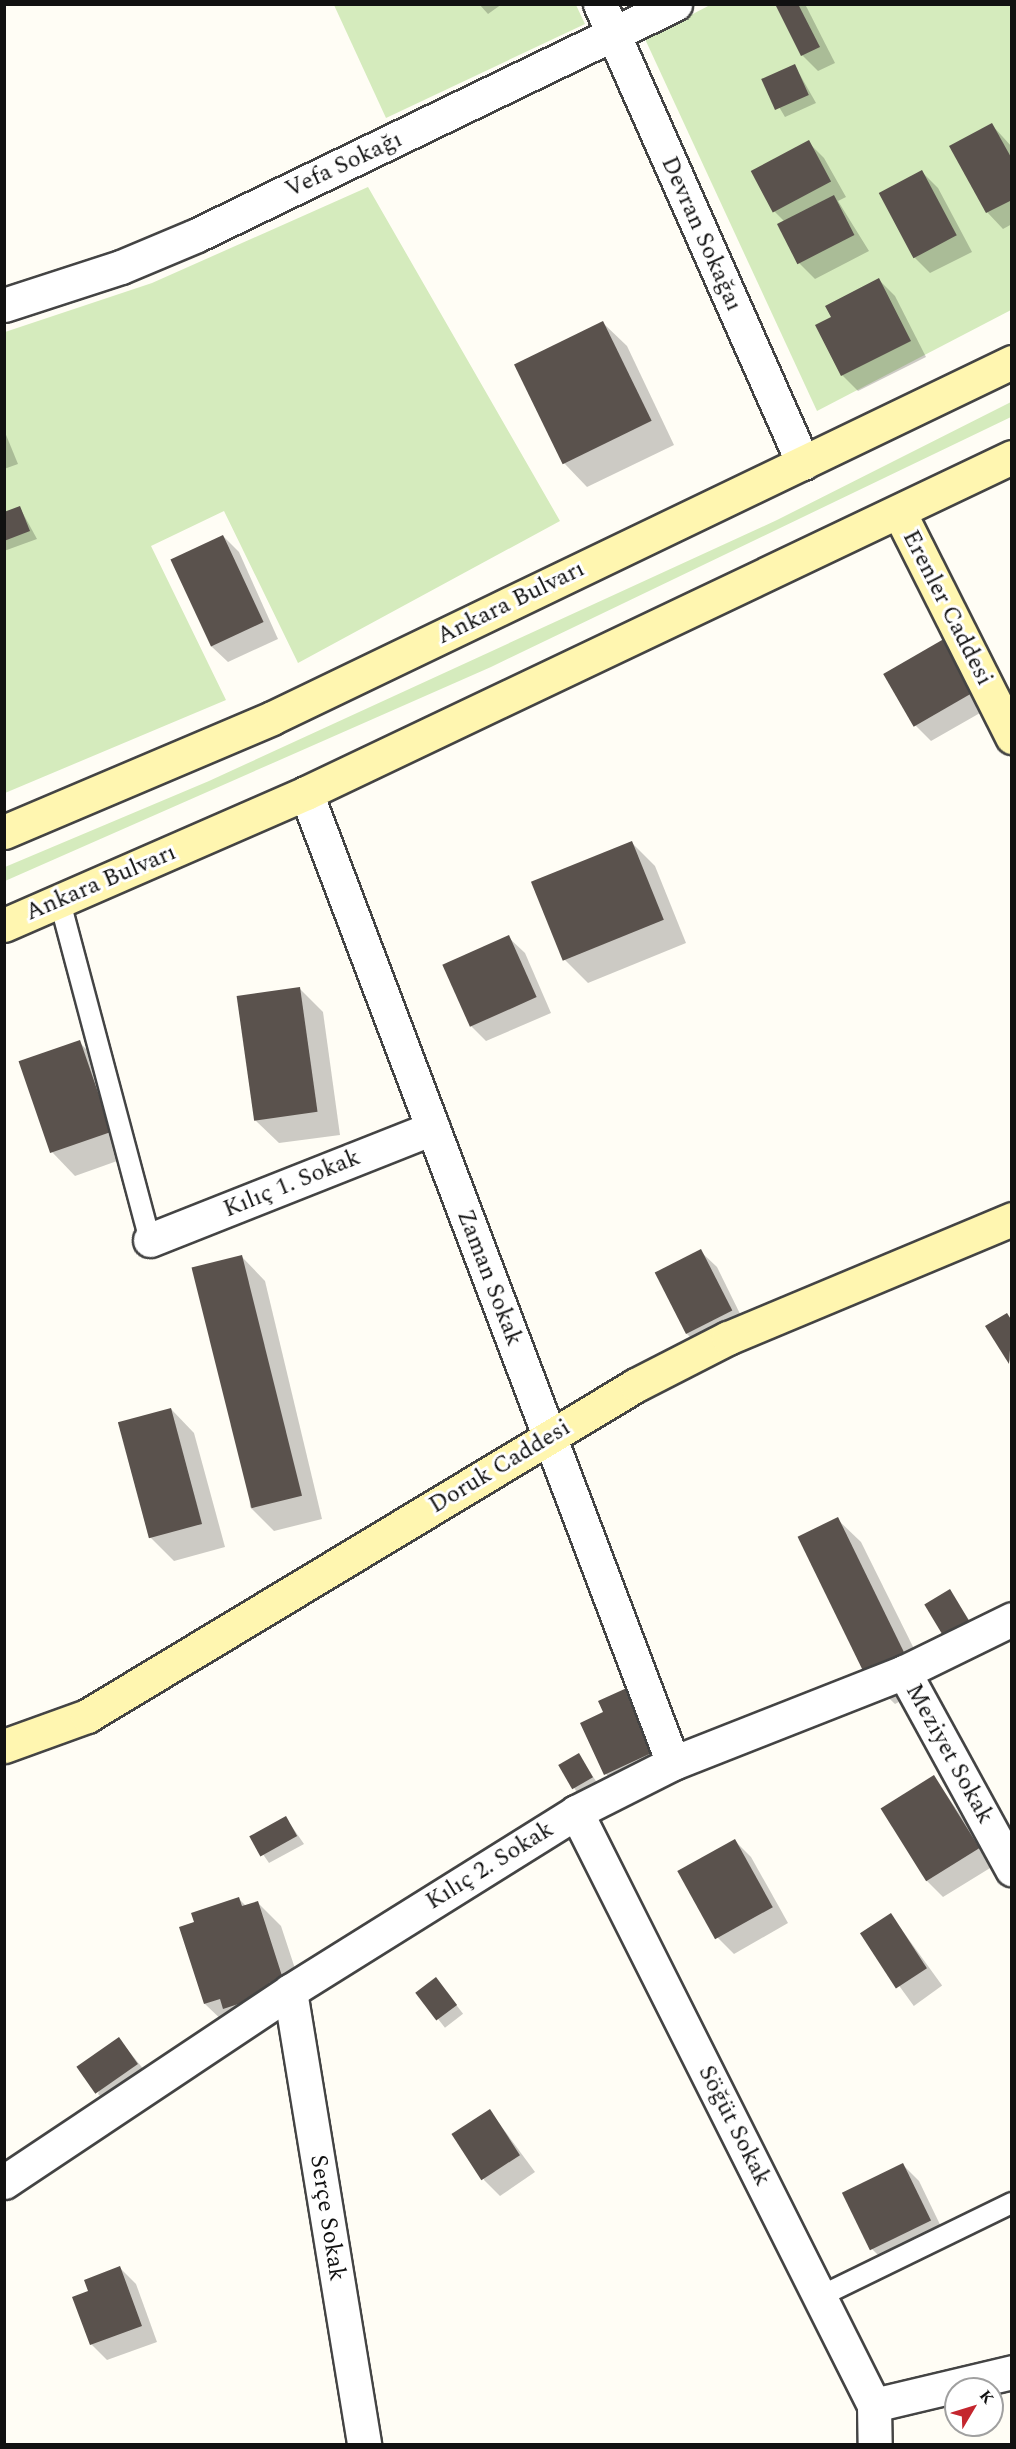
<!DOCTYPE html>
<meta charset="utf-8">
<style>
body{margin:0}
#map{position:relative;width:1016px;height:2449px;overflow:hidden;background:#fffdf5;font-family:Spectral,serif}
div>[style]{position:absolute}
.green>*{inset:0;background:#d5ebbd}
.shadow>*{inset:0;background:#0003;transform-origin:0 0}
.building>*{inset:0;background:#5a524d;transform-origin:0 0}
.roads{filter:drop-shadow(2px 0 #444) drop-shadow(-2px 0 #444) drop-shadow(0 2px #444) drop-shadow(0 -2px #444)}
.lane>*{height:20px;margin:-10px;padding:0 10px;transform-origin:10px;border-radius:10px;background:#fff}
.street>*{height:33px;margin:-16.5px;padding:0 16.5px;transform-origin:16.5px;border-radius:16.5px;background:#fff}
.secondary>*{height:33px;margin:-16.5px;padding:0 16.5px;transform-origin:16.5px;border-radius:16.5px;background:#fff6b0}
span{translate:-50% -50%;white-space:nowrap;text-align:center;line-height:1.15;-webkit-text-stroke:6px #fff;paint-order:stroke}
.street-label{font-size:24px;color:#111}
.frame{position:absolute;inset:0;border:6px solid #111;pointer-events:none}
.north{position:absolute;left:944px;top:2377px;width:60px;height:60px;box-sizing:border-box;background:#fff;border:2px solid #a0a0a0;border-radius:50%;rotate:52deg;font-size:16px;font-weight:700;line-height:24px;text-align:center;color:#111}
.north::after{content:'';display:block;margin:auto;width:21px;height:27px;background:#c4262e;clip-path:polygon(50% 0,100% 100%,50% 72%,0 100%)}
</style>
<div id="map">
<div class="green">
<div style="clip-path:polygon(334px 5px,576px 5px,585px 24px,386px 118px)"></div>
<div style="clip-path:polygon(710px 5px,1011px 5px,1011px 310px,817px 411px,645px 39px)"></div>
<div style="clip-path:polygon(368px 187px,560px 521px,298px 663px,224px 511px,151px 546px,226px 700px,5px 793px,5px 332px,152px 283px)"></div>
<div style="clip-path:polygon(1011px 402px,1011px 417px,491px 667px,5px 881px,5px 867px,209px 781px,777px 520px)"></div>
</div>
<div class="shadow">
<div style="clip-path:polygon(479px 4px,502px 4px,488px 14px)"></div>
<div style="clip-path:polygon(776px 4px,805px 4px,835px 63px,818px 71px,802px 55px)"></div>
<div style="clip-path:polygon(795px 66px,816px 103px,785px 117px,763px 80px)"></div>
<div style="clip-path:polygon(992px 125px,1012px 147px,1012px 224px,1003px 229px,987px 212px,951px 147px)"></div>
<div style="clip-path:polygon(808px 142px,824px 158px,846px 197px,838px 201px,869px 251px,815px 279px,799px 263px,779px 224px,784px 221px,774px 211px)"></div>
<div style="clip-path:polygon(922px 172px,938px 188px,972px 252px,930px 273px,914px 257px)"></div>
<div style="clip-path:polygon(879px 280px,895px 296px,926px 357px,858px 391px,842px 375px)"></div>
<div style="clip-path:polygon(603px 323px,627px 346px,674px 445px,587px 487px,564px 463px,516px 365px)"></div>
<div style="clip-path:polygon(4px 430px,18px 464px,4px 469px)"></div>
<div style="clip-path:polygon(20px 508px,37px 539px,4px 551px,4px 514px)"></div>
<div style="clip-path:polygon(223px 536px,239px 552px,278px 639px,228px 662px,211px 646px)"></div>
<div style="clip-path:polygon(948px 638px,994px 705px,931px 741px,915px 725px)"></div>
<div style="clip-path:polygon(632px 843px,655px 866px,686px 943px,588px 983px,564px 959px)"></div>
<div style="clip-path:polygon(508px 937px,525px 953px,551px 1013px,486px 1041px,470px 1025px,444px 965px)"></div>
<div style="clip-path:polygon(300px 989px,323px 1012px,340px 1135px,279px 1143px,255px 1120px)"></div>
<div style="clip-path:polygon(79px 1042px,103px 1066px,134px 1155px,75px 1176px,52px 1152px)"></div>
<div style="clip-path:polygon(700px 1251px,717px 1267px,747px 1328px,703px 1350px,687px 1334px)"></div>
<div style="clip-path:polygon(242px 1257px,265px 1281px,322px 1519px,274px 1531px,250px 1507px)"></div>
<div style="clip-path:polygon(1007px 1315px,1012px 1320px,1012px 1365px,987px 1327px)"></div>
<div style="clip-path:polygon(171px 1409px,194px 1433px,225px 1547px,174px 1561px,150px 1537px)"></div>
<div style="clip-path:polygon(837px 1519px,861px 1542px,932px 1685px,895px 1704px,871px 1681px)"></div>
<div style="clip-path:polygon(949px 1591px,978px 1633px,954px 1647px)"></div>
<div style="clip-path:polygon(606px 1712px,673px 1766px,622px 1790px,606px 1774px)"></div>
<div style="left:579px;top:1755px;width:37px;height:22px;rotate:57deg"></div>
<div style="clip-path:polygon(934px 1777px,995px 1865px,943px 1897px,927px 1881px)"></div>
<div style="clip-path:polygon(286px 1818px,304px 1844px,269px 1863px,251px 1837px)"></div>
<div style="clip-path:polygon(735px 1841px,751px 1857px,788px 1923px,734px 1954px,718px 1938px)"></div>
<div style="clip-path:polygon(239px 1899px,246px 1906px,258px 1903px,281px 1926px,306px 2002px,295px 2017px,248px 2032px,229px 2027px,205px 2004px)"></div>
<div style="left:891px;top:1915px;width:87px;height:35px;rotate:54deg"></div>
<div style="left:436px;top:1979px;width:44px;height:23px;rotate:52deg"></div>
<div style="clip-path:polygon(119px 2039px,153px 2081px,114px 2110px,98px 2094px)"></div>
<div style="clip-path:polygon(490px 2111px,535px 2172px,500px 2196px,484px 2180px)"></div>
<div style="clip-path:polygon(903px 2165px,919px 2181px,946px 2237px,888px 2265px,872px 2249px,844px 2193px)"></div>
<div style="clip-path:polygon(120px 2268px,136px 2284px,157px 2342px,107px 2360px,91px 2344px,90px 2292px)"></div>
</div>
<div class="building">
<div style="clip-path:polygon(775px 4px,798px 4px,820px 47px,801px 56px)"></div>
<div style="left:795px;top:64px;width:34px;height:37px;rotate:66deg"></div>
<div style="clip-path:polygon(992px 123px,1012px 159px,1012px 200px,986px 213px,949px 146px)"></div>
<div style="left:809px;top:140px;width:47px;height:66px;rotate:62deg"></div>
<div style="left:922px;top:170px;width:74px;height:49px;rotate:62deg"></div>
<div style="left:834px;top:195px;width:45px;height:64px;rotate:63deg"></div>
<div style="clip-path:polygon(879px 278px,911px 341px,841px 376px,815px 325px,831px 317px,825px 306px)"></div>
<div style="left:603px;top:321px;width:111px;height:99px;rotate:64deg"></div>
<div style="clip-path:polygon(20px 506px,30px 531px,4px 541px,4px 512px)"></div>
<div style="left:223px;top:535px;width:96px;height:58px;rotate:65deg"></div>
<div style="left:949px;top:636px;width:61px;height:76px;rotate:60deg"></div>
<div style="left:632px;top:841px;width:85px;height:109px;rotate:68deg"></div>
<div style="left:509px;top:935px;width:68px;height:73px;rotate:66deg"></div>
<div style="left:300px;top:987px;width:126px;height:64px;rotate:82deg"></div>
<div style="left:80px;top:1040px;width:97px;height:65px;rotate:71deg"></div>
<div style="left:701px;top:1249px;width:69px;height:52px;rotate:63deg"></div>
<div style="left:242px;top:1255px;width:248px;height:52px;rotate:76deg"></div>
<div style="clip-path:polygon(1007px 1313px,1012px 1321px,1009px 1364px,985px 1326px)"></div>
<div style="left:171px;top:1408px;width:120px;height:55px;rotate:75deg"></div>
<div style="left:838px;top:1517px;width:162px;height:45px;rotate:64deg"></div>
<div style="left:950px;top:1589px;width:41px;height:30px;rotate:59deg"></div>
<div style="clip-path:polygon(629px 1687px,658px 1750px,604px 1775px,580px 1723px,603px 1712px,598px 1701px)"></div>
<div style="left:579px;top:1753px;width:28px;height:24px;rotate:60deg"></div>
<div style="left:934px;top:1775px;width:86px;height:63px;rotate:58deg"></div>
<div style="left:286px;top:1816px;width:23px;height:42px;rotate:61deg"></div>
<div style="left:735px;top:1839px;width:78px;height:66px;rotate:61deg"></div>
<div style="clip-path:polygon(239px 1897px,242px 1906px,258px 1901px,283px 1979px,269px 1983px,272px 1993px,223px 2009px,220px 1999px,204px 2004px,179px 1927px,194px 1922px,191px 1913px)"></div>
<div style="left:891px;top:1913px;width:66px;height:37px;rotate:57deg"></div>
<div style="left:436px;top:1977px;width:35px;height:26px;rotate:53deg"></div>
<div style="left:119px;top:2037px;width:33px;height:52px;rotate:55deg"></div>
<div style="left:490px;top:2109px;width:55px;height:46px;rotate:57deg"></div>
<div style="left:903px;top:2163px;width:64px;height:68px;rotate:64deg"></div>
<div style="clip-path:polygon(120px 2266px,142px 2326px,90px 2345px,72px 2297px,88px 2291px,84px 2280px)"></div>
</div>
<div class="roads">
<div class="lane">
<div style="left:60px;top:902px;width:350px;rotate:75.1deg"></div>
<div style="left:819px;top:2297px;width:215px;rotate:-26deg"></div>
</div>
<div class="street">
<div style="left:600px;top:4px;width:502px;rotate:66.14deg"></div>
<div style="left:4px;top:305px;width:123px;rotate:-18deg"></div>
<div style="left:121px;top:267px;width:82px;rotate:-22.8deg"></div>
<div style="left:197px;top:235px;width:531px;rotate:-25.79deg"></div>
<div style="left:306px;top:793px;width:1037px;rotate:69.28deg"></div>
<div style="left:150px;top:1240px;width:304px;rotate:-21.6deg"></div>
<div style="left:904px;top:1672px;width:225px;rotate:61.3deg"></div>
<div style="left:576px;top:1812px;width:664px;rotate:63.32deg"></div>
<div style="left:874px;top:2405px;width:39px;rotate:89deg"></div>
<div style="left:290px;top:1991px;width:459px;rotate:80.7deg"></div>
<div style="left:4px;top:2182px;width:344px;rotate:-33.7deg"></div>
<div style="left:290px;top:1991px;width:337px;rotate:-32deg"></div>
<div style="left:576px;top:1812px;width:109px;rotate:-26.8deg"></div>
<div style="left:673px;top:1763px;width:248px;rotate:-21.5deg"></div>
<div style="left:904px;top:1672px;width:120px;rotate:-26.1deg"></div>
<div style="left:874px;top:2405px;width:142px;rotate:-13.4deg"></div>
</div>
<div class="secondary">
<div style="left:899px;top:512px;width:252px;rotate:63.3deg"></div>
<div style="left:4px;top:832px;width:291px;rotate:-23deg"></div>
<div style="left:272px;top:718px;width:821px;rotate:-25.69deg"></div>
<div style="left:4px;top:925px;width:330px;rotate:-23.6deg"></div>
<div style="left:306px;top:793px;width:782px;rotate:-25.45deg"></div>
<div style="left:4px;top:1746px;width:88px;rotate:-19.9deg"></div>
<div style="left:87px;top:1716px;width:641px;rotate:-31.09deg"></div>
<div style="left:636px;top:1385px;width:103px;rotate:-27.1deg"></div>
<div style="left:728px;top:1338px;width:308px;rotate:-22.7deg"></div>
</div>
</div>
<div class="street-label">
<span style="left:344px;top:165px;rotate:-25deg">Vefa Sokağı</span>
<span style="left:701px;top:234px;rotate:66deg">Devran Sokağaı</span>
<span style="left:511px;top:603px;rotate:-26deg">Ankara Bulvarı</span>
<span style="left:947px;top:608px;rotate:63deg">Erenler Caddesi</span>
<span style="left:101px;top:883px;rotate:-23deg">Ankara Bulvarı</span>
<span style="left:292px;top:1184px;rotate:-22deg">Kılıç 1. Sokak</span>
<span style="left:489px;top:1278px;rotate:69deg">Zaman Sokak</span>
<span style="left:500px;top:1467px;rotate:-31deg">Doruk Caddesi</span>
<span style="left:949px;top:1754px;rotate:61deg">Meziyet Sokak</span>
<span style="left:490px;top:1866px;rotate:-32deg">Kılıç 2. Sokak</span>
<span style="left:734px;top:2126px;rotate:63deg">Söğüt Sokak</span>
<span style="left:327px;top:2218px;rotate:81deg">Serçe Sokak</span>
</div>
<div class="frame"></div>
<div class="north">K</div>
</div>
